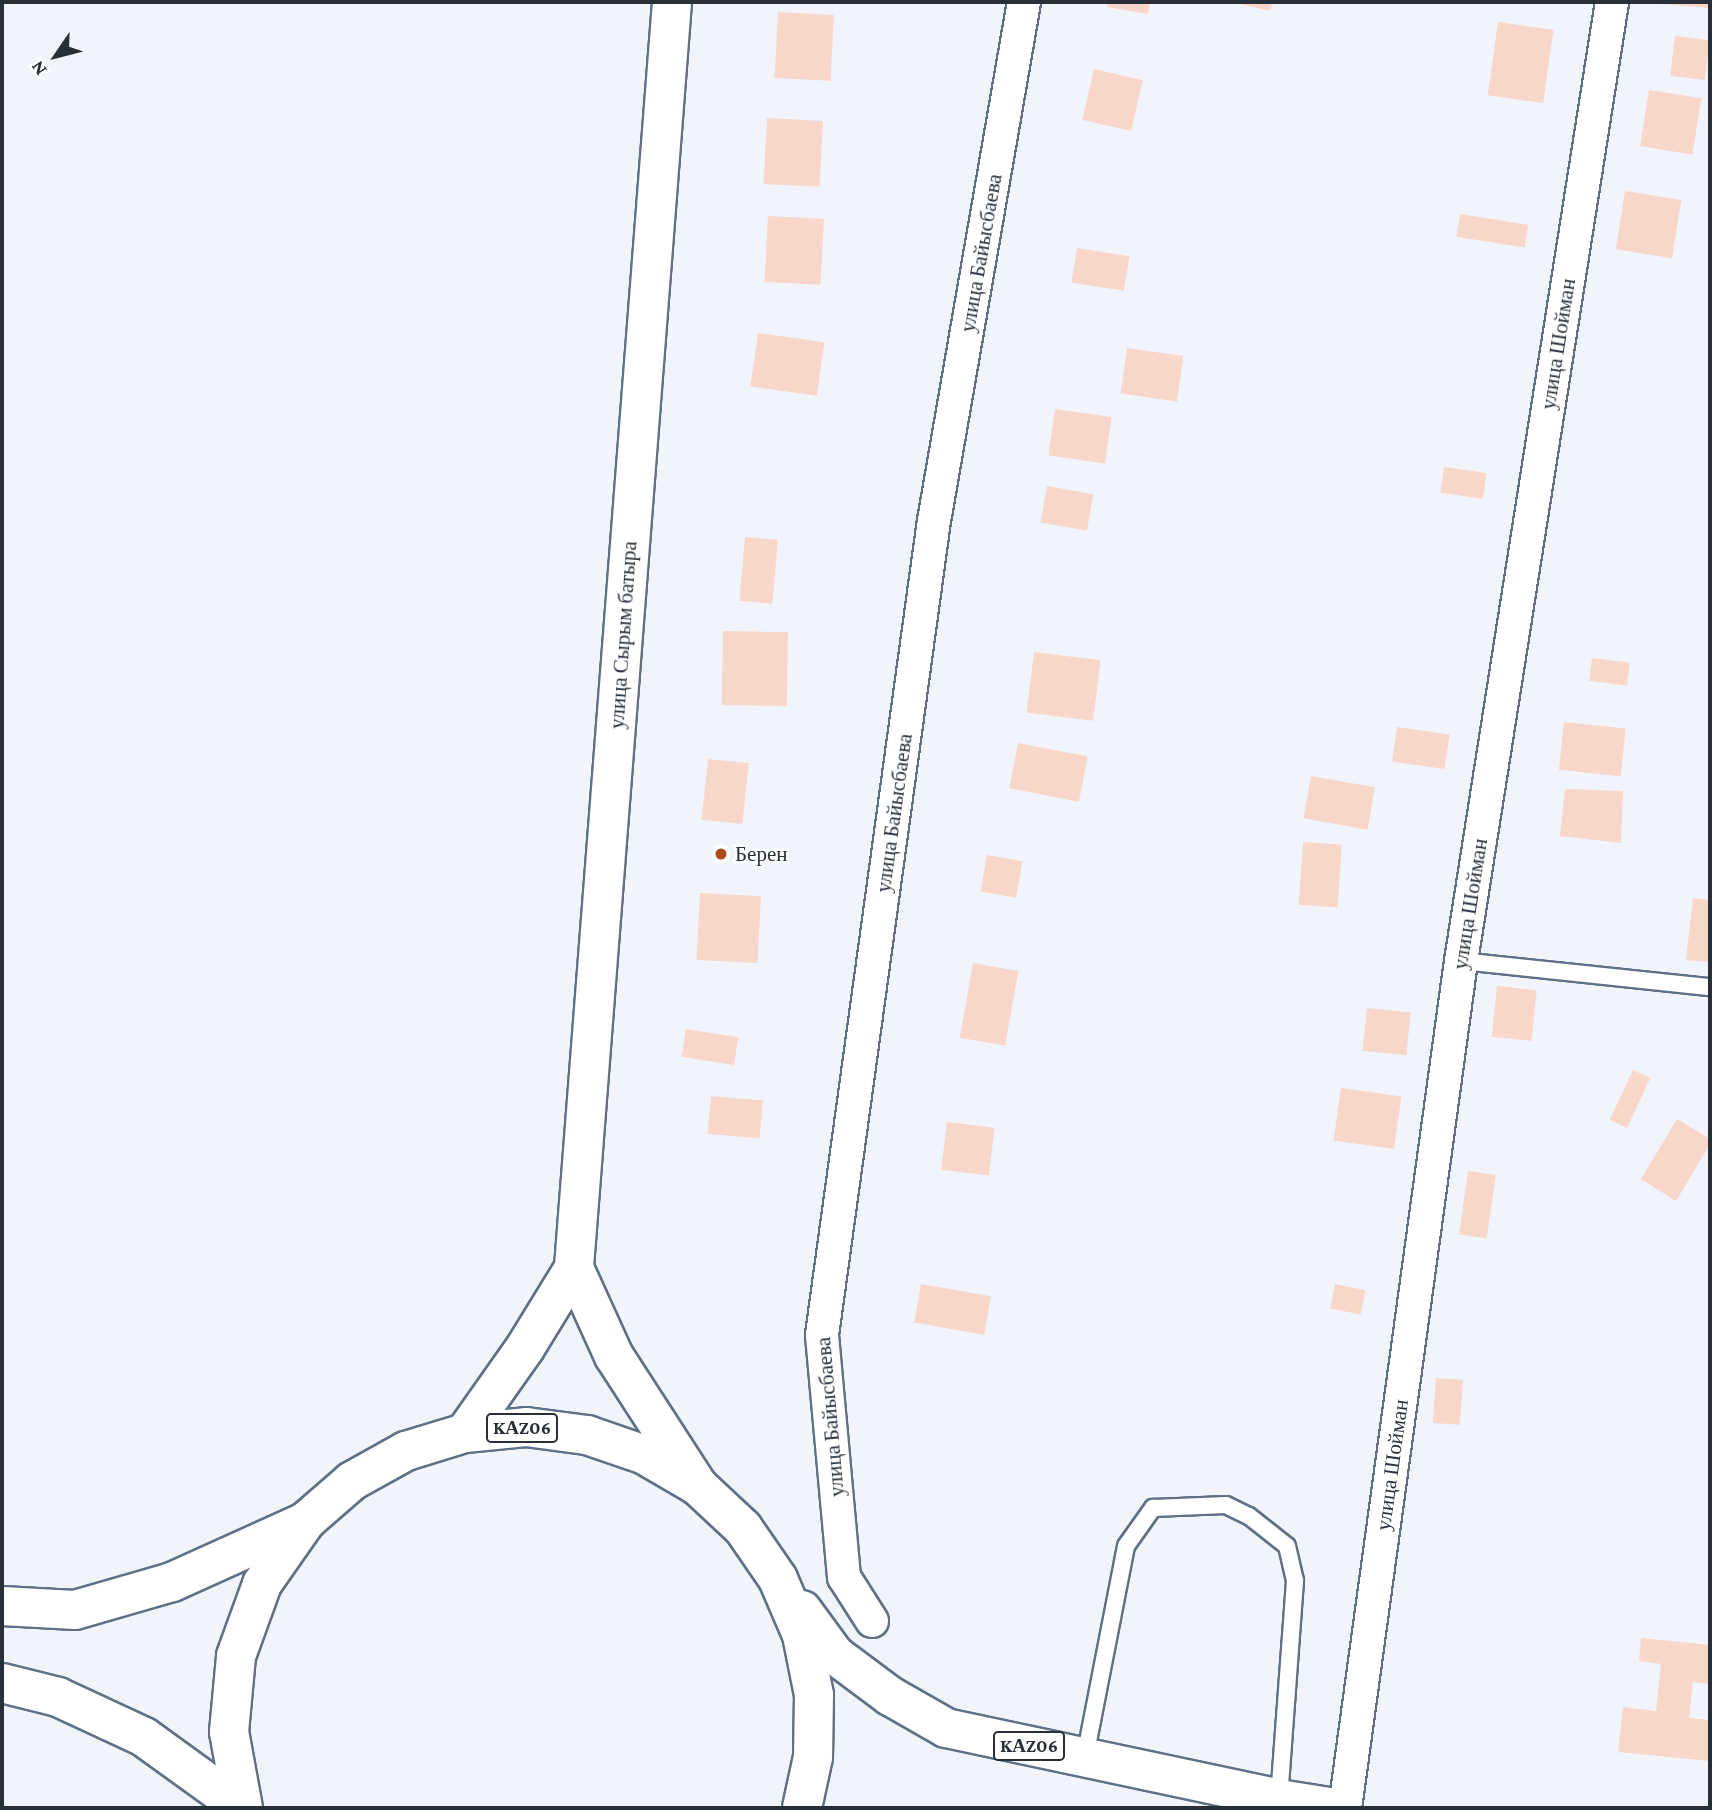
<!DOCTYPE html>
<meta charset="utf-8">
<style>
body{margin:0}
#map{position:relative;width:1712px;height:1810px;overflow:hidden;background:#f1f4fa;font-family:"Crimson Pro",serif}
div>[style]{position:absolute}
.building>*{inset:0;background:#f8d7ca;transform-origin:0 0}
.roads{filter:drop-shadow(2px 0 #607087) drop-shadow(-2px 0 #607087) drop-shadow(0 2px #607087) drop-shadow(0 -2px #607087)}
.lane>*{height:16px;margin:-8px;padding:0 8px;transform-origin:8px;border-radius:8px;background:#fff}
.street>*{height:32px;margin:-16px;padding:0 16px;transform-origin:16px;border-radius:16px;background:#fff}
.secondary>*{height:38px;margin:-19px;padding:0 19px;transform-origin:19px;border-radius:19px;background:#fff}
.highway>*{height:38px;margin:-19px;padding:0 19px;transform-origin:19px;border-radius:19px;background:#fff}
.dots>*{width:19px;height:19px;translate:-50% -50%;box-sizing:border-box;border:4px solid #fff;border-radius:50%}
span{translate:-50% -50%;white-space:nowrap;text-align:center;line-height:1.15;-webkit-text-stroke:5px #fff;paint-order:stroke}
.shield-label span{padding:2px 5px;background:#fff;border:2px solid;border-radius:5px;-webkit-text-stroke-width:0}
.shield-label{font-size:19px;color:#282f39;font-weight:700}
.street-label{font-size:21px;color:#282f39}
.poi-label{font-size:21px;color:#282f39}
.left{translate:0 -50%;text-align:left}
.frame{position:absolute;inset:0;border:4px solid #282f39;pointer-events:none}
.north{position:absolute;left:21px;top:21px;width:70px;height:70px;-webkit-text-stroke:5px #fff;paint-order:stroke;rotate:235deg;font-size:19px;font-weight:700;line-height:28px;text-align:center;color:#282f39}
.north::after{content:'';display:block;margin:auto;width:24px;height:32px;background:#282f39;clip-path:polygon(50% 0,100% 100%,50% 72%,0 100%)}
</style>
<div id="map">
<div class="building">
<div style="clip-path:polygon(1108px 2px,1150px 2px,1148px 14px,1107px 7px)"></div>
<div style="clip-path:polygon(1232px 2px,1273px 2px,1270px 11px)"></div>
<div style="clip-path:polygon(1662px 2px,1710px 2px,1710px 8px,1662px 4px)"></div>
<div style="left:778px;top:12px;width:56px;height:66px;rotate:3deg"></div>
<div style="left:1498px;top:22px;width:56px;height:74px;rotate:8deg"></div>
<div style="left:1675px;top:36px;width:35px;height:40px;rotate:7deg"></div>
<div style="left:1094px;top:69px;width:50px;height:52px;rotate:13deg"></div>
<div style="left:1649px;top:90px;width:53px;height:57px;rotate:9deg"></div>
<div style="left:767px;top:118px;width:56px;height:66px;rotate:3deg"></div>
<div style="left:1625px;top:191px;width:57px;height:59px;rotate:9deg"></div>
<div style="left:1460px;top:214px;width:69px;height:23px;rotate:9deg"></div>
<div style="left:768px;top:216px;width:56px;height:66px;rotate:3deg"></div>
<div style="left:1077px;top:248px;width:53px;height:35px;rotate:9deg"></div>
<div style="left:758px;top:333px;width:67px;height:54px;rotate:8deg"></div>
<div style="left:1127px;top:348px;width:57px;height:46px;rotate:8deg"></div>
<div style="left:1055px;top:409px;width:57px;height:47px;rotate:8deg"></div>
<div style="left:1444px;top:467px;width:43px;height:26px;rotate:8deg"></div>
<div style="left:1047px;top:486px;width:47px;height:37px;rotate:10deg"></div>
<div style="left:745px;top:537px;width:33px;height:64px;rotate:5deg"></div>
<div style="left:723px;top:631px;width:65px;height:74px;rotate:1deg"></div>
<div style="left:1034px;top:652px;width:67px;height:61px;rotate:7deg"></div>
<div style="left:1592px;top:658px;width:38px;height:23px;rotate:7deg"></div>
<div style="left:1564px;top:722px;width:62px;height:48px;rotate:6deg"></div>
<div style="left:1397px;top:727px;width:53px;height:35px;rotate:8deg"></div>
<div style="left:1018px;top:743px;width:71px;height:46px;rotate:11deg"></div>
<div style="left:708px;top:759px;width:41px;height:61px;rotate:6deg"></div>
<div style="left:1311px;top:776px;width:65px;height:43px;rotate:10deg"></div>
<div style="clip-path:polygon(1565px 789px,1623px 791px,1621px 843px,1560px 836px)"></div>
<div style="left:1303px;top:842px;width:39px;height:63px;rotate:4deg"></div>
<div style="left:987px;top:855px;width:36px;height:37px;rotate:10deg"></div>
<div style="left:700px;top:893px;width:61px;height:67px;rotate:3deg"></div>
<div style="clip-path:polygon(1693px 898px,1710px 900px,1710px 962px,1686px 960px)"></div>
<div style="left:973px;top:963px;width:46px;height:76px;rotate:10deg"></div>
<div style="left:1497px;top:986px;width:40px;height:51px;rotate:6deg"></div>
<div style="left:1367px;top:1008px;width:44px;height:43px;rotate:6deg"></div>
<div style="left:686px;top:1029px;width:53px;height:28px;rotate:9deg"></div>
<div style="left:1633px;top:1070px;width:19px;height:55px;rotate:25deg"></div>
<div style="left:1341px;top:1088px;width:61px;height:53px;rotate:8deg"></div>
<div style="left:711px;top:1096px;width:52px;height:38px;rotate:5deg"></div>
<div style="clip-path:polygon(1677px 1119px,1710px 1139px,1710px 1144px,1676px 1201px,1641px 1179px)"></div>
<div style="left:947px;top:1122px;width:48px;height:48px;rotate:7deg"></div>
<div style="left:1468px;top:1171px;width:28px;height:64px;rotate:8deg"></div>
<div style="left:921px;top:1284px;width:71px;height:39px;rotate:10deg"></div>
<div style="left:1335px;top:1284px;width:31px;height:25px;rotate:11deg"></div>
<div style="left:1436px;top:1378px;width:27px;height:45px;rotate:4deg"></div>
<div style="clip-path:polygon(1641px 1638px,1710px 1645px,1710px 1684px,1693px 1682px,1689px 1718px,1710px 1720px,1710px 1761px,1618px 1752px,1623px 1707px,1656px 1711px,1661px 1664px,1639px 1661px)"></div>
</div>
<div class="roads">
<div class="lane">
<div style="left:1461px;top:961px;width:250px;rotate:6deg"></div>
<div style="left:1085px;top:1757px;width:215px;rotate:-79deg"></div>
<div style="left:1126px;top:1546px;width:47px;rotate:-54.6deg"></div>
<div style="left:1153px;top:1508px;width:73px;rotate:-2.4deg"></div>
<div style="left:1226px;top:1505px;width:25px;rotate:26deg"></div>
<div style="left:1249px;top:1516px;width:48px;rotate:38.3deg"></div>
<div style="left:1287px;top:1546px;width:36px;rotate:77deg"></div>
<div style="left:1295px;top:1581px;width:219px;rotate:94.2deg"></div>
</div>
<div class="street">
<div style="left:872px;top:1621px;width:52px;rotate:-122.5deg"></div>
<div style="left:844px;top:1577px;width:243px;rotate:-95.2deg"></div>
<div style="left:822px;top:1335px;width:822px;rotate:-82.17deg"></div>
<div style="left:934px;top:521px;width:527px;rotate:-80.16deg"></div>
<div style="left:1345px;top:1808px;width:855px;rotate:-82.2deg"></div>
<div style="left:1461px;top:961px;width:971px;rotate:-81.05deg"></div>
</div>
<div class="secondary">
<div style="left:672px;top:2px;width:1270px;rotate:94.43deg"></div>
<div style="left:574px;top:1268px;width:97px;rotate:65.6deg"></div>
<div style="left:614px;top:1356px;width:155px;rotate:57.1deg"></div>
<div style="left:465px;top:1433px;width:104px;rotate:-54.8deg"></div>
<div style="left:525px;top:1348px;width:94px;rotate:-58.5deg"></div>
</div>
<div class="highway">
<div style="left:2px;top:1606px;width:73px;rotate:3.1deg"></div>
<div style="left:75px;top:1610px;width:101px;rotate:-16.1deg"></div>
<div style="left:172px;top:1582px;width:146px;rotate:-24.3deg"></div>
<div style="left:802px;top:1610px;width:56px;rotate:53.7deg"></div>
<div style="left:835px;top:1655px;width:69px;rotate:36.7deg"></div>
<div style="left:890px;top:1696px;width:64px;rotate:29.7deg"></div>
<div style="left:946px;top:1728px;width:340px;rotate:12deg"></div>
<div style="left:1279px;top:1799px;width:57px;rotate:9.1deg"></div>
<div style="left:2px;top:1683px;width:58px;rotate:14deg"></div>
<div style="left:58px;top:1697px;width:95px;rotate:24.9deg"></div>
<div style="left:144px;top:1737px;width:121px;rotate:35.9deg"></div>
<div style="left:243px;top:1808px;width:77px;rotate:-100.4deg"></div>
<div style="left:229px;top:1732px;width:76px;rotate:-84.7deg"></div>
<div style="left:236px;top:1656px;width:77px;rotate:-70.1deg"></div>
<div style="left:262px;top:1584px;width:77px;rotate:-55.1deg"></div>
<div style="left:306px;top:1521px;width:61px;rotate:-41deg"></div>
<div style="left:352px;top:1481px;width:62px;rotate:-29.1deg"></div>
<div style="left:406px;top:1451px;width:62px;rotate:-17deg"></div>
<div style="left:465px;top:1433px;width:61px;rotate:-5.6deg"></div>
<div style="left:526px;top:1427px;width:62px;rotate:7.5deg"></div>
<div style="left:587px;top:1435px;width:61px;rotate:19deg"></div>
<div style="left:645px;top:1455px;width:61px;rotate:30.3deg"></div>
<div style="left:698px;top:1486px;width:62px;rotate:43deg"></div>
<div style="left:743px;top:1528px;width:62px;rotate:55.5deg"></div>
<div style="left:778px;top:1579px;width:61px;rotate:66.8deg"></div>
<div style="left:802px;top:1635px;width:61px;rotate:78.7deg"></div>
<div style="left:814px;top:1695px;width:62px;rotate:90.9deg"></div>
<div style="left:813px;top:1757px;width:52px;rotate:102.2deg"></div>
</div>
</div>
<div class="dots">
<div style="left:721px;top:854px;background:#ae4a17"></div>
</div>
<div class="shield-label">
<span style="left:522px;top:1428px">KАZ06</span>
<span style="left:1029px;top:1746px">KАZ06</span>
</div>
<div class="street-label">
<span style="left:981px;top:253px;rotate:-80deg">улица Байысбаева</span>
<span style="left:1558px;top:344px;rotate:-81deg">улица Шойман</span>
<span style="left:623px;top:635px;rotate:-86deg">улица Сырым батыра</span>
<span style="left:894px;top:813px;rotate:-82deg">улица Байысбаева</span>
<span style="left:1470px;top:904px;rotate:-81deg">улица Шойман</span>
<span style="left:830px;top:1417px;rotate:-95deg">улица Байысбаева</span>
<span style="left:1392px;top:1465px;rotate:-82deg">улица Шойман</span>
</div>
<div class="poi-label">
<span class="left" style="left:735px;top:854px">Берен</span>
</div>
<div class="frame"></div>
<div class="north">N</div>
</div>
